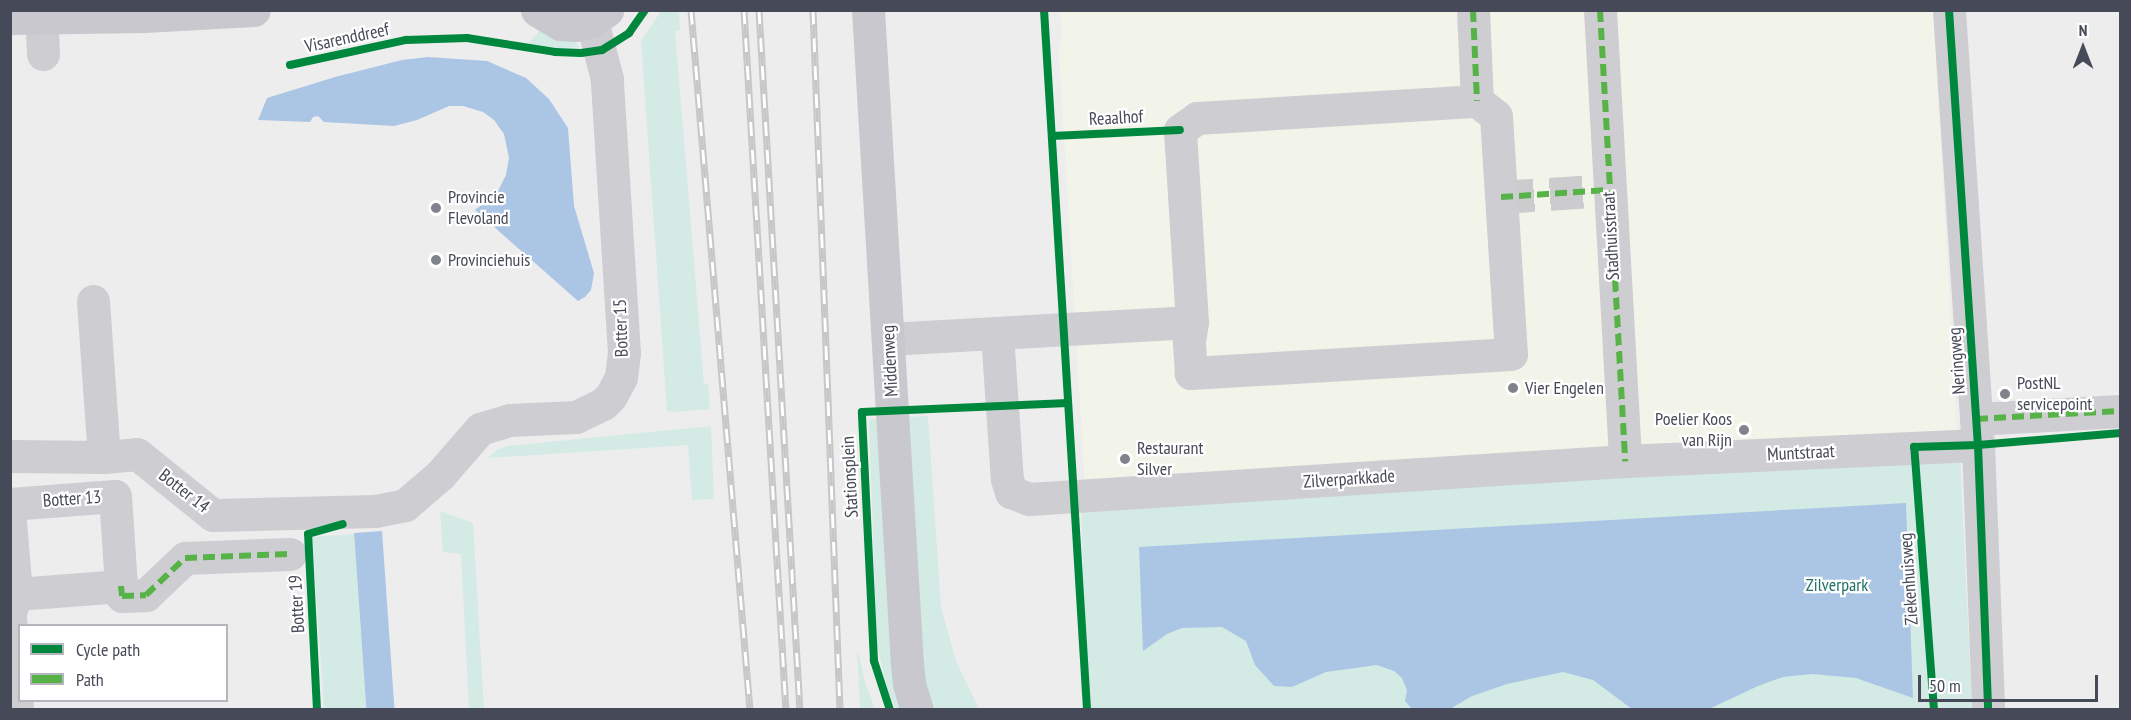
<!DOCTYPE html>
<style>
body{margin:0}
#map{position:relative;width:2131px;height:720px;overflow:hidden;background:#ededed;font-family:"PT Sans Narrow",sans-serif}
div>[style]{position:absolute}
.commercial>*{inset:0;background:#f3f4e9}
.green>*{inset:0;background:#d3ebe4;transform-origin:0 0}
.water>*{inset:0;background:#abc5e5;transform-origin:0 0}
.minor-tunnel>*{height:33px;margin-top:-16.5px;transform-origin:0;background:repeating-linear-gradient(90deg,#cccccf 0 33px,transparent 0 49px)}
.minor>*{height:33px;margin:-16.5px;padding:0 16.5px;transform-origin:16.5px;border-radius:16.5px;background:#ceced2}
.major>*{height:33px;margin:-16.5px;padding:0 16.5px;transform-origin:16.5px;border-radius:16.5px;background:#c8c8ce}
.rail>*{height:7px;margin-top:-3.5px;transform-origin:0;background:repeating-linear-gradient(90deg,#fff 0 14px,#c6c7c9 0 28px);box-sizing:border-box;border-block:2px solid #c6c7c9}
.quiet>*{height:6px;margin-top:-3px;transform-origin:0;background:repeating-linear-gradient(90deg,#57b348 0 12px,transparent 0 18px)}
.cycleway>*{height:8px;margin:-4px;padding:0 4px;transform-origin:4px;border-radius:4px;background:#00873e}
.dots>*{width:16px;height:16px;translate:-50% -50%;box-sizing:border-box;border:3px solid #fff;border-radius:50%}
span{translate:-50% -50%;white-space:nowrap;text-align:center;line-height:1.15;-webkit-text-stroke:4.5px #fff;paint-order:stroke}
.street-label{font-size:18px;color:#464957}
.poi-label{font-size:18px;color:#464957}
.left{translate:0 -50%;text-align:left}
.right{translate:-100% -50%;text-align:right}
.park-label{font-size:18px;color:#1f7063}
.frame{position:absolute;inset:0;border:12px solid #464957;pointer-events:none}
.legend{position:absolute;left:18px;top:624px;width:210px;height:78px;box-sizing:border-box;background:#fff;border:2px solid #b5b6bc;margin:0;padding:8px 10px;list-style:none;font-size:18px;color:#464957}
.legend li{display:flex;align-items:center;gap:12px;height:30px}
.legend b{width:30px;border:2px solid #b5b6bc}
.north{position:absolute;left:2053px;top:18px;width:60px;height:60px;-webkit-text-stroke:4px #fff;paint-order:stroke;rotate:0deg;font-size:16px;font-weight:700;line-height:24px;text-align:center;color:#464957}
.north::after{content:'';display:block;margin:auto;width:21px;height:27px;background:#464957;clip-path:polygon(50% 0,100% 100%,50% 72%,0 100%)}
.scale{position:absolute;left:1918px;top:675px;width:180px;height:27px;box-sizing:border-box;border:3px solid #464957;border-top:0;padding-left:8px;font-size:18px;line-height:21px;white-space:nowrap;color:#464957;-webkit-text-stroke:4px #fff;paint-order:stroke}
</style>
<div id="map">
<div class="commercial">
<div style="clip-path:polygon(1060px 11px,1933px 11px,1957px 431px,1085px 487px,1059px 52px,1062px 35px)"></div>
</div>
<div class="green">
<div style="clip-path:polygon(661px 11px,679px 11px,680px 30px,675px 31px,704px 384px,708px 384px,710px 409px,673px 412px,667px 411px,641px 41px)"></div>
<div style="clip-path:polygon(543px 27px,565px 28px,579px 47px,523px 50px)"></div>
<div style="clip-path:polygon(928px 416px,941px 607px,956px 661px,979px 709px,930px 709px,925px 701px,903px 417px)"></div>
<div style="clip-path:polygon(871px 419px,880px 419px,904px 709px,896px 709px,889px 694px,877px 646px,869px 422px)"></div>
<div style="clip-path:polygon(711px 426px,714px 499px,692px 500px,688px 445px,488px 458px,497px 450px,507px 446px)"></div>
<div style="clip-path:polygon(1960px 453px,1972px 709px,1087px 709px,1081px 502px)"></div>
<div style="clip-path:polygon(440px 511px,473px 523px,484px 709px,469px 709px,461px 554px,443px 552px)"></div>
<div style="left:354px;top:534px;width:175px;height:42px;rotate:86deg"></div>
<div style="clip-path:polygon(857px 648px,865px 682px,875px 709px,860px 709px)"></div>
</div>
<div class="water">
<div style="clip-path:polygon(428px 57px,487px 61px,526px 78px,549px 99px,568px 128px,574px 206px,594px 273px,591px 290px,585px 297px,578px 301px,475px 210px,497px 193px,506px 175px,509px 158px,504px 134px,494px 120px,483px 112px,463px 106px,449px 106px,417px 120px,394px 126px,324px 122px,318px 116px,313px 117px,310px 122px,258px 120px,267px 98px,335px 77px,402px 60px)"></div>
<div style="clip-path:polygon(1906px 503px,1913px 698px,1856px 678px,1812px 674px,1783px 677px,1758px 686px,1709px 709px,1632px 709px,1593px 680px,1563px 672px,1507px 684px,1472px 696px,1450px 709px,1412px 709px,1405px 701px,1407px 690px,1402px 678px,1394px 671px,1377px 665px,1326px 672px,1292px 687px,1274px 686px,1255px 665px,1246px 641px,1222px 627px,1182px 628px,1167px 634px,1143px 651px,1139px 547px)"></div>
<div style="left:382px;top:531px;width:178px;height:28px;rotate:86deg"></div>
</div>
<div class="minor-tunnel">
<div style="left:1501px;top:197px;width:107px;rotate:-3.7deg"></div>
</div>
<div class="minor">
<div style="left:41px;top:10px;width:44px;rotate:87.4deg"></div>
<div style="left:1473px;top:10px;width:91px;rotate:87.5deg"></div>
<div style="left:1600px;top:10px;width:452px;rotate:86.8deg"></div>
<div style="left:1949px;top:10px;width:436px;rotate:86.2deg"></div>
<div style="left:1978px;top:445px;width:265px;rotate:87.8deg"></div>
<div style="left:1477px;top:101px;width:24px;rotate:38deg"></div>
<div style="left:1496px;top:116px;width:238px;rotate:86.4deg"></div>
<div style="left:1511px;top:354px;width:321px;rotate:176.6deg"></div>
<div style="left:1191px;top:373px;width:32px;rotate:-94deg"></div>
<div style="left:1189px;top:341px;width:19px;rotate:-81deg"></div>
<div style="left:1192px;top:322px;width:192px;rotate:-93.6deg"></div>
<div style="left:1180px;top:130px;width:21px;rotate:-35deg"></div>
<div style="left:1197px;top:118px;width:281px;rotate:-3.5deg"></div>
<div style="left:93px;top:301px;width:156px;rotate:86deg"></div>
<div style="left:997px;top:334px;width:145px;rotate:86.1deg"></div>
<div style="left:1007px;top:479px;width:14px;rotate:73deg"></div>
<div style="left:1011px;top:492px;width:19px;rotate:21deg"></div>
<div style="left:1029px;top:499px;width:597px;rotate:-3.65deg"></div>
<div style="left:1625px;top:461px;width:353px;rotate:-2.6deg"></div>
<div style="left:888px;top:339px;width:304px;rotate:-3.2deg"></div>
<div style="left:1976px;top:419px;width:144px;rotate:-3.2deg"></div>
<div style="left:10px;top:456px;width:94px;rotate:0.6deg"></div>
<div style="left:104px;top:457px;width:33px;rotate:-5deg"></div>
<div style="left:137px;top:454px;width:97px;rotate:38.8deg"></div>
<div style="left:213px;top:515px;width:162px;rotate:-1.4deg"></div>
<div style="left:375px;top:511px;width:31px;rotate:-11deg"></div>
<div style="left:405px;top:505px;width:46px;rotate:-40.6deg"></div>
<div style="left:440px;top:475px;width:61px;rotate:-49deg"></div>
<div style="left:480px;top:429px;width:31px;rotate:-17deg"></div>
<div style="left:510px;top:420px;width:66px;rotate:-2.6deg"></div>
<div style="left:576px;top:417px;width:30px;rotate:-26deg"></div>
<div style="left:603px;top:404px;width:11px;rotate:-45deg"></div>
<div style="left:611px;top:396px;width:21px;rotate:-62deg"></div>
<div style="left:621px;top:377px;width:24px;rotate:-83deg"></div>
<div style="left:624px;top:353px;width:275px;rotate:-93.6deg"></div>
<div style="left:607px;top:79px;width:60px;rotate:-104.5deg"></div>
<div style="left:10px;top:504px;width:105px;rotate:-4.4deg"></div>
<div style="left:115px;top:496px;width:90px;rotate:86.2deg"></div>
<div style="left:121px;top:586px;width:105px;rotate:175.6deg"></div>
<div style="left:10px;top:522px;width:72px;rotate:85.2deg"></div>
<div style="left:16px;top:594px;width:19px;rotate:108deg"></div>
<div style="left:121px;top:586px;width:10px;rotate:84deg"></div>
<div style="left:122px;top:596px;width:24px;rotate:-2deg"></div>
<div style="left:146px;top:595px;width:54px;rotate:-43.5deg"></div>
<div style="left:185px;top:558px;width:105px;rotate:-2.2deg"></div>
<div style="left:10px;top:618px;width:92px;rotate:85.6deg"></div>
</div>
<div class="major">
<div style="left:537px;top:10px;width:27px;rotate:31deg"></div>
<div style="left:560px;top:24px;width:16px;rotate:4deg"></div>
<div style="left:576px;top:25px;width:16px;rotate:-14deg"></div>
<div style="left:592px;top:21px;width:19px;rotate:-36deg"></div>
<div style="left:868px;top:10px;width:655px;rotate:86.59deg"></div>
<div style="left:907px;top:664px;width:20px;rotate:84deg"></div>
<div style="left:909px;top:684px;width:27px;rotate:73deg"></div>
<div style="left:10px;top:18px;width:134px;rotate:-0.9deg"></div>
<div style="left:144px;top:16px;width:110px;rotate:-3.1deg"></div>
</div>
<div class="rail">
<div style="left:691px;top:10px;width:702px;rotate:85.18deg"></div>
<div style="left:744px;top:10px;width:701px;rotate:86.57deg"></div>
<div style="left:759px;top:10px;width:701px;rotate:86.65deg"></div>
<div style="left:813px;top:10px;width:701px;rotate:87.79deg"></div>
</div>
<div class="quiet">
<div style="left:1473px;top:10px;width:91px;rotate:87.5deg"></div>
<div style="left:1600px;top:10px;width:452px;rotate:86.8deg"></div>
<div style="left:1501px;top:197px;width:107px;rotate:-3.7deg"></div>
<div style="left:1976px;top:419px;width:144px;rotate:-3.2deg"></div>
<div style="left:121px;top:586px;width:10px;rotate:84deg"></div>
<div style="left:122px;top:596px;width:24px;rotate:-2deg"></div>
<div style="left:146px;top:595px;width:54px;rotate:-43.5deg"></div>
<div style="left:185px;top:558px;width:105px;rotate:-2.2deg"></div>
</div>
<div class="cycleway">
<div style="left:1044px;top:10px;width:701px;rotate:86.48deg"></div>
<div style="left:1949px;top:10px;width:436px;rotate:86.2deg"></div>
<div style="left:1978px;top:445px;width:265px;rotate:87.8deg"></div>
<div style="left:290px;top:65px;width:119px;rotate:-12.2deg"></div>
<div style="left:406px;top:40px;width:61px;rotate:-1.9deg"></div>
<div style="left:467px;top:38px;width:89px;rotate:9deg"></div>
<div style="left:555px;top:52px;width:26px;rotate:2deg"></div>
<div style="left:581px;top:53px;width:21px;rotate:-8deg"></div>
<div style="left:602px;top:50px;width:32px;rotate:-32deg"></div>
<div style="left:629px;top:33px;width:28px;rotate:-55deg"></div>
<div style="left:1052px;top:136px;width:128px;rotate:-2.7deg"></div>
<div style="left:317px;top:710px;width:176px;rotate:-92.9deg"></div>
<div style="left:308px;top:534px;width:36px;rotate:-16deg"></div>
<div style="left:890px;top:710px;width:52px;rotate:-108.1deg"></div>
<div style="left:874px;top:661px;width:249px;rotate:-92.8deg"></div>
<div style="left:862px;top:412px;width:206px;rotate:-2.5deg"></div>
<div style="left:1934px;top:710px;width:264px;rotate:-94.3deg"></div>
<div style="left:1914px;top:447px;width:64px;rotate:-1.8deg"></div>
<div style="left:1978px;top:445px;width:143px;rotate:-4.8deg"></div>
</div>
<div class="dots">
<div style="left:436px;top:208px;background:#80828c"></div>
<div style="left:436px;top:260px;background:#80828c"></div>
<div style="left:1513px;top:388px;background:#80828c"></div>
<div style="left:2005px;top:394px;background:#80828c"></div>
<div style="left:1744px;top:430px;background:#80828c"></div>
<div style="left:1125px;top:459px;background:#80828c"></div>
</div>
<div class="street-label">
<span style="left:347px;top:38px;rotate:-12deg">Visarenddreef</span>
<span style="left:1116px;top:118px;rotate:-3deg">Reaalhof</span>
<span style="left:1611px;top:236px;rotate:-93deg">Stadhuisstraat</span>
<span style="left:621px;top:328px;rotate:-92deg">Botter 15</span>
<span style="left:890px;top:361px;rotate:-93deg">Middenweg</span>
<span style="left:1957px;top:361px;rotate:-94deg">Neringweg</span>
<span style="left:1801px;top:453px;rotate:-3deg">Muntstraat</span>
<span style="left:850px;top:477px;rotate:-93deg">Stationsplein</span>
<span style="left:1349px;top:479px;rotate:-4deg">Zilverparkkade</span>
<span style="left:184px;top:491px;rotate:38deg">Botter 14</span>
<span style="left:72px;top:499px;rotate:-4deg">Botter 13</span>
<span style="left:1909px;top:579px;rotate:-94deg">Ziekenhuisweg</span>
<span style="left:297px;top:604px;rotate:-93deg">Botter 19</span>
</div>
<div class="poi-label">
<span class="left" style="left:448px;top:208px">Provincie<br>Flevoland</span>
<span class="left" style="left:448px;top:260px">Provinciehuis</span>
<span class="left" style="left:2017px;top:394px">PostNL<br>servicepoint</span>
<span class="left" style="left:1525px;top:388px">Vier Engelen</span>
<span class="right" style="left:1732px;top:430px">Poelier Koos<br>van Rijn</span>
<span class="left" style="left:1137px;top:459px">Restaurant<br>Silver</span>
</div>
<div class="park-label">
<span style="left:1837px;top:585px">Zilverpark</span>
</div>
<div class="frame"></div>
<ul class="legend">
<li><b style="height:8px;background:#00873e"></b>Cycle path</li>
<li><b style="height:8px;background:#57b348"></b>Path</li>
</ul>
<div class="north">N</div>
<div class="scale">50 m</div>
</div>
